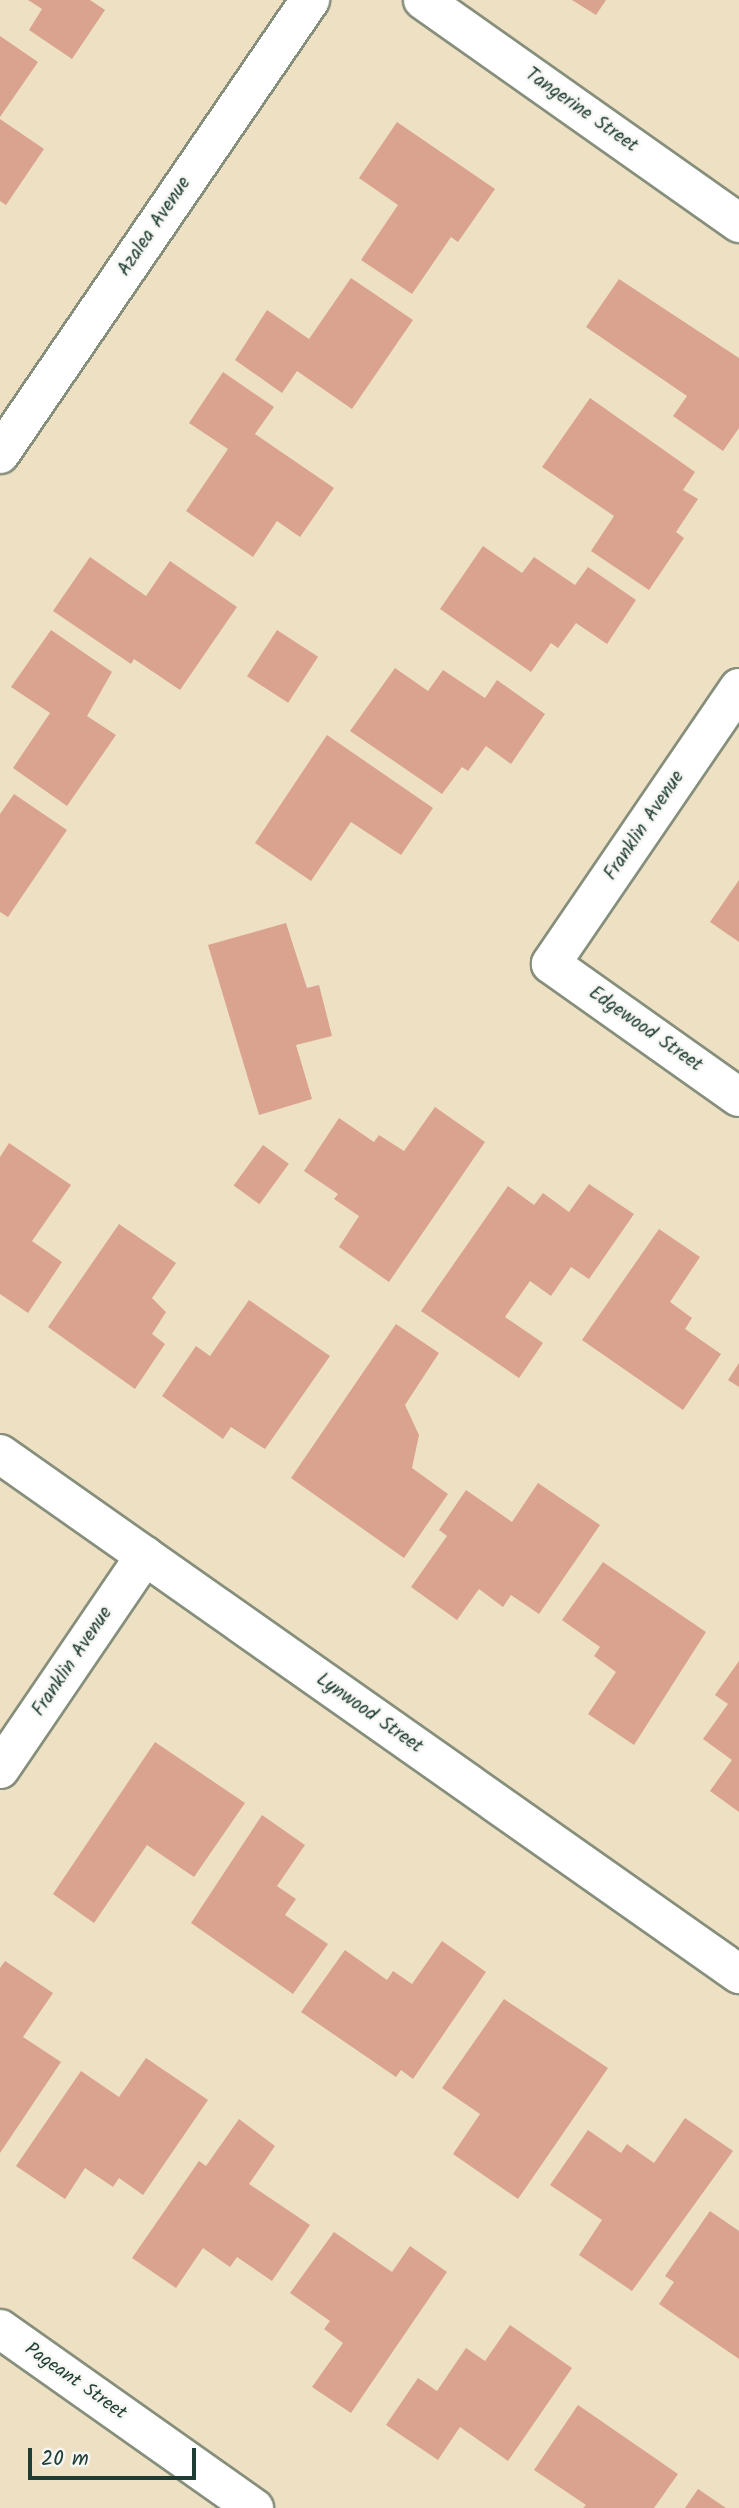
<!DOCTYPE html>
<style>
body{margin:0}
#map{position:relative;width:739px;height:2508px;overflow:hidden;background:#eee1c3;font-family:Kalam,sans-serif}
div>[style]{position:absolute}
.building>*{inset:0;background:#d9a390;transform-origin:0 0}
.roads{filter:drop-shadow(2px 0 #868f7c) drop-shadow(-2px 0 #868f7c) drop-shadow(0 2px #868f7c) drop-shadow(0 -2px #868f7c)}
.minor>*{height:38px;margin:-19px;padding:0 19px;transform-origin:19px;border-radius:19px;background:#fff}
span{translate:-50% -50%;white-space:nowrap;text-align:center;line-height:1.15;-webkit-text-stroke:5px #f6f6f2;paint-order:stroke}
.street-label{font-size:19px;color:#1f3d34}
.scale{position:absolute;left:28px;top:2448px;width:168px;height:32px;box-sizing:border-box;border:4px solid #1f3d34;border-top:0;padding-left:9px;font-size:21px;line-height:24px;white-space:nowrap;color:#1f3d34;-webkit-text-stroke:5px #f6f6f2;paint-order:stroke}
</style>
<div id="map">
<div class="building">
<div style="clip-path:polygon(28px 0,90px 0,105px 10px,72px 59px,29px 30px,42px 9px)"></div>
<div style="clip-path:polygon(572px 0,606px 0,596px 15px)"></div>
<div style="clip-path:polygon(0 36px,38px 62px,0 117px)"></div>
<div style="clip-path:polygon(0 119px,44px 149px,6px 205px,0 201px)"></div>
<div style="clip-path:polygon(397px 122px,495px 189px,458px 242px,451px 237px,412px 294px,361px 260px,398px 205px,359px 178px)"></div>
<div style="clip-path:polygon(351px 278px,413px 320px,352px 409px,297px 371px,282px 393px,235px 360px,267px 310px,309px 339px)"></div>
<div style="clip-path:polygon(619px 279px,739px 358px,739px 428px,723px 451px,673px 416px,687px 396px,586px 327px)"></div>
<div style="clip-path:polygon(223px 372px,274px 407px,255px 434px,334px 488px,300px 537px,277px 521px,253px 557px,186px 511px,228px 449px,189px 423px)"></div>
<div style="clip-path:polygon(590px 398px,695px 472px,683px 490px,698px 499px,676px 532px,684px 538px,649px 590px,591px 551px,614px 516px,542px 467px)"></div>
<div style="clip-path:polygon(483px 546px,522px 573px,534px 557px,575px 585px,588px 567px,636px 600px,607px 644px,576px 623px,558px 648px,551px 643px,531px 672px,440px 609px)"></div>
<div style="clip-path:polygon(90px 557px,146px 596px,170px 561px,237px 607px,180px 690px,134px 659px,131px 664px,53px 611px)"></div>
<div style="clip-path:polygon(51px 630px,112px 672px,87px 716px,116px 735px,67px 806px,13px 768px,50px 713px,11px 687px)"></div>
<div style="left:277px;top:630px;width:49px;height:55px;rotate:33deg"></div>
<div style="clip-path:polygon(395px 668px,428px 691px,443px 670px,485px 698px,497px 680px,545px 714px,511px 764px,486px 746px,468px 771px,462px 767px,442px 794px,350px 731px)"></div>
<div style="clip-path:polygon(327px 735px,433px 808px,401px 855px,351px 822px,311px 881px,255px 843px)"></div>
<div style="clip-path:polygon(14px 794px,67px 830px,8px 917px,0 912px,0 814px)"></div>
<div style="clip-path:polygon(739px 880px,739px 942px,710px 922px)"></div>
<div style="clip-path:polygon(286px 923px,307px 988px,319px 985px,332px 1036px,296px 1045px,312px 1099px,259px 1115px,208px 945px)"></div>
<div style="clip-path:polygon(435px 1107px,485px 1142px,389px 1282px,339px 1247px,359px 1216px,334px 1199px,338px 1194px,304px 1171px,339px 1118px,374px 1142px,379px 1135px,404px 1151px)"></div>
<div style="clip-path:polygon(9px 1143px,71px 1185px,32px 1241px,62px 1262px,28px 1313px,0 1294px,0 1157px)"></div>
<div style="left:263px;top:1145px;width:32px;height:50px;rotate:36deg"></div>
<div style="clip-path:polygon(589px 1184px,634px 1214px,589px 1279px,571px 1267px,551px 1296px,530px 1281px,505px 1317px,543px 1343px,519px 1378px,421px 1311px,508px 1186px,534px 1205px,543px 1193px,569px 1212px)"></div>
<div style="clip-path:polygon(119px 1224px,176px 1263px,152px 1298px,166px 1312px,152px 1334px,165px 1344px,135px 1389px,48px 1327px)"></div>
<div style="clip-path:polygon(659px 1229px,700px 1257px,670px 1302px,692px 1318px,685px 1329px,721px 1354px,683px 1410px,582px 1340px)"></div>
<div style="clip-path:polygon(249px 1300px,330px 1356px,265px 1449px,231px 1427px,223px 1439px,162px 1396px,196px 1346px,210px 1356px)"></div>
<div style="clip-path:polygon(396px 1324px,439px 1353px,405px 1405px,419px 1435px,412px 1468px,448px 1494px,404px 1558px,291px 1478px)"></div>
<div style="clip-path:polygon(739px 1363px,739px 1387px,728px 1380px)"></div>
<div style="clip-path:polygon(538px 1483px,600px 1525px,539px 1614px,511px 1595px,503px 1607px,479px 1589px,457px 1620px,411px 1587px,447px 1536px,439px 1530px,466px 1490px,512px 1522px)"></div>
<div style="clip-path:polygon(603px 1562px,706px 1632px,634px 1745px,588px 1714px,616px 1672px,594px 1656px,600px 1647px,562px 1620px)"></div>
<div style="clip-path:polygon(739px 1661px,739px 1812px,710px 1791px,732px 1760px,703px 1739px,728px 1704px,715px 1695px)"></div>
<div style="clip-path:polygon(155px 1742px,245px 1803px,194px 1877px,147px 1845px,94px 1923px,53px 1894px)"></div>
<div style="clip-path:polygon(262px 1815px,305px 1845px,277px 1886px,296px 1899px,285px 1915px,328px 1944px,293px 1994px,191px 1923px)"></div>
<div style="clip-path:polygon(442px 1941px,486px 1972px,413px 2079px,401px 2070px,396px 2077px,301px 2012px,345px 1950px,387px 1980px,393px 1971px,412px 1984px)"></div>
<div style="clip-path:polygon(5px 1961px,53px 1993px,23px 2037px,61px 2062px,0 2153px,0 1968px)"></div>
<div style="clip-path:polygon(504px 1999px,608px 2068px,518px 2199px,453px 2154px,480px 2114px,442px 2088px)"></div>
<div style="clip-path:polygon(146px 2058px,208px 2100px,143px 2195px,119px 2178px,113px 2187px,85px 2168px,65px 2199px,16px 2166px,81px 2071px,119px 2097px)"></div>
<div style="clip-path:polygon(685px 2118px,733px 2151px,632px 2291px,579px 2255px,602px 2220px,550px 2185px,588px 2130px,621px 2153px,627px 2144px,654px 2163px)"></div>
<div style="clip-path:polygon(239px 2119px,275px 2146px,249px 2184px,310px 2225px,272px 2281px,237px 2257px,230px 2267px,203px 2248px,176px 2288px,132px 2258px,199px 2161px,206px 2166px)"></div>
<div style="clip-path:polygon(710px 2211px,739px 2231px,739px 2359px,659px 2304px,674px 2282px,665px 2276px)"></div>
<div style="clip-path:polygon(334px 2232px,392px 2272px,410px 2246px,447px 2272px,351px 2413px,312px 2387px,343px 2343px,324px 2329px,330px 2321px,290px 2293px)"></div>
<div style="clip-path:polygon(510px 2325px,572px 2368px,508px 2461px,460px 2427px,438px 2460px,386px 2425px,418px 2378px,437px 2391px,466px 2348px,485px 2361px)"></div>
<div style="clip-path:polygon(578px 2405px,678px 2474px,654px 2508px,583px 2508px,586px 2505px,534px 2470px)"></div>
<div style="clip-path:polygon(698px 2489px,726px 2508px,685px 2508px)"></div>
</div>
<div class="roads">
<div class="minor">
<div style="left:423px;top:0;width:387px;rotate:35.2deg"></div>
<div style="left:0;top:454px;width:550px;rotate:-55.67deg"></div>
<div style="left:739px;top:688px;width:334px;rotate:124.3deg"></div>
<div style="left:551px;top:964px;width:230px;rotate:35.3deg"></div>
<div style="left:0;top:1454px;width:904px;rotate:35.13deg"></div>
<div style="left:0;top:1769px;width:258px;rotate:-55.8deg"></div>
<div style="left:0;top:2329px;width:311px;rotate:35.2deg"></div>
</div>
</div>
<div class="street-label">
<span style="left:581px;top:111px;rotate:35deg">Tangerine Street</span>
<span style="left:155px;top:227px;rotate:-56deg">Azalea Avenue</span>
<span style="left:645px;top:826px;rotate:-56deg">Franklin Avenue</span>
<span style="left:645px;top:1030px;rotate:35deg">Edgewood Street</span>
<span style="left:73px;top:1662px;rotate:-56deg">Franklin Avenue</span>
<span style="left:369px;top:1714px;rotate:35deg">Lynwood Street</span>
<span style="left:75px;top:2382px;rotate:35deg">Pageant Street</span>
</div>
<div class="scale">20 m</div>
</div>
